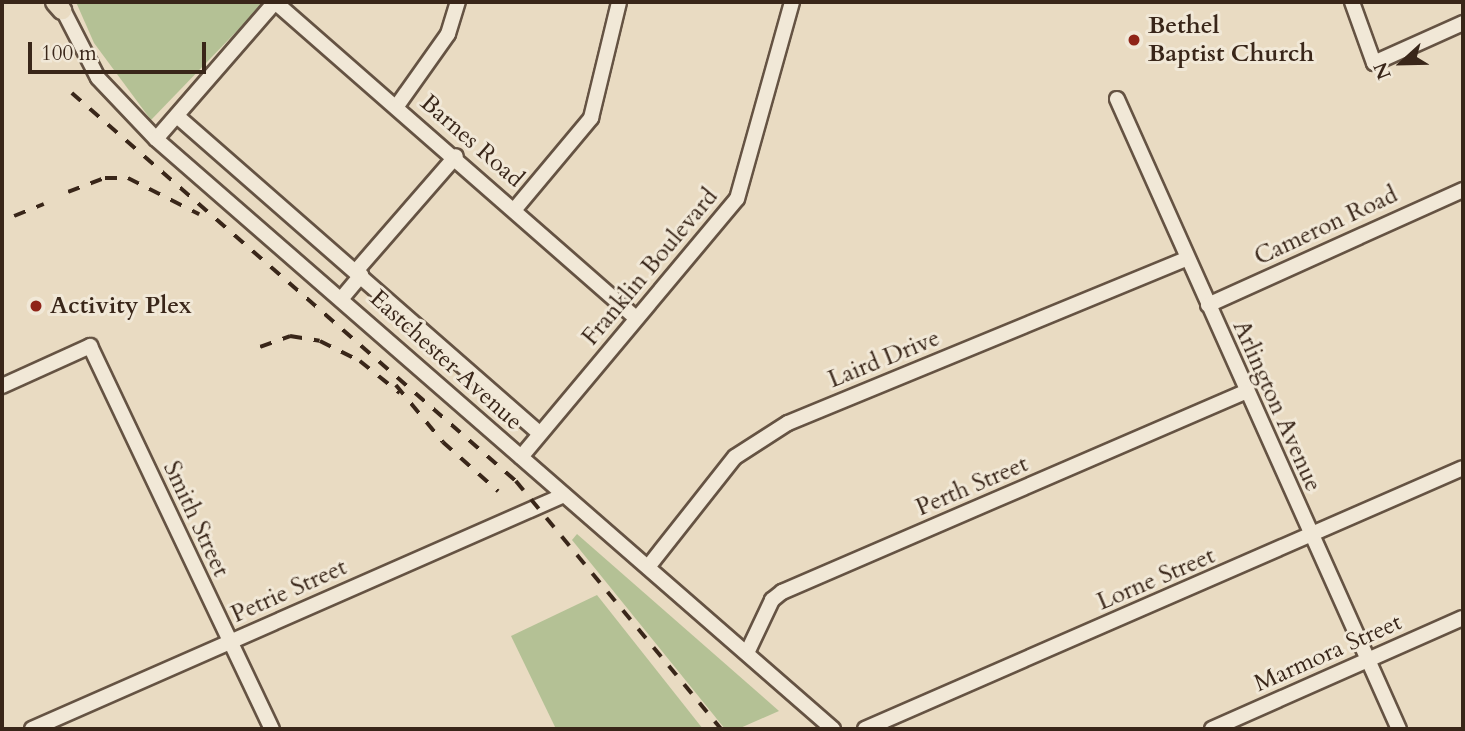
<!DOCTYPE html>
<style>
body{margin:0}
#map{position:relative;width:1465px;height:731px;overflow:hidden;background:#e9dbc2;font-family:Cardo,serif}
div>[style]{position:absolute}
.green>*{inset:0;background:#b4c195}
.roads{filter:drop-shadow(2px 0 #655343) drop-shadow(-2px 0 #655343) drop-shadow(0 2px #655343) drop-shadow(0 -2px #655343)}
.minor>*{height:14px;margin:-7px;padding:0 7px;transform-origin:7px;border-radius:7px;background:#f1e8d7}
.major>*{height:18px;margin:-9px;padding:0 9px;transform-origin:9px;border-radius:9px;background:#e9dbc2}
.rail>*{height:3.5px;margin-top:-1.75px;transform-origin:0;background:repeating-linear-gradient(90deg,#392619 0 12px,transparent 0 24px)}
.dots>*{width:19px;height:19px;translate:-50% -50%;box-sizing:border-box;border:4px solid #f1e8d7;border-radius:50%}
span{translate:-50% -50%;white-space:nowrap;text-align:center;line-height:1.15;-webkit-text-stroke:6px #f1e8d7;paint-order:stroke}
.poi-label{font-size:24px;color:#392619;font-weight:700}
.left{translate:0 -50%;text-align:left}
.street-label{font-size:24px;color:#392619}
.frame{position:absolute;inset:0;border:4px solid #392619;pointer-events:none}
.north{position:absolute;left:1367px;top:28px;width:70px;height:70px;-webkit-text-stroke:5px #f1e8d7;paint-order:stroke;rotate:248deg;font-size:19px;font-weight:700;line-height:28px;text-align:center;color:#392619}
.north::after{content:'';display:block;margin:auto;width:24px;height:32px;background:#392619;clip-path:polygon(50% 0,100% 100%,50% 72%,0 100%)}
.scale{position:absolute;left:28px;top:42px;width:178px;height:32px;box-sizing:border-box;border:4px solid #392619;border-top:0;padding-left:9px;font-size:21px;line-height:24px;white-space:nowrap;color:#392619;-webkit-text-stroke:5px #f1e8d7;paint-order:stroke}
</style>
<div id="map">
<div class="green">
<div style="clip-path:polygon(76px 2px,265px 2px,151px 120px,94px 43px)"></div>
<div style="clip-path:polygon(577px 534px,779px 711px,738px 729px,725px 729px,572px 540px)"></div>
<div style="clip-path:polygon(597px 595px,703px 729px,556px 729px,511px 636px)"></div>
</div>
<div class="roads">
<div class="minor">
<div style="left:59px;top:2px;width:85px;rotate:62.8deg"></div>
<div style="left:98px;top:78px;width:84px;rotate:46.4deg"></div>
<div style="left:156px;top:139px;width:898px;rotate:41.07deg"></div>
<div style="left:275px;top:2px;width:480px;rotate:41.2deg"></div>
<div style="left:1352px;top:2px;width:65px;rotate:70.2deg"></div>
<div style="left:1374px;top:63px;width:98px;rotate:-24.2deg"></div>
<div style="left:1117px;top:99px;width:690px;rotate:65.89deg"></div>
<div style="left:397px;top:106px;width:88px;rotate:-54.7deg"></div>
<div style="left:448px;top:34px;width:34px;rotate:-73deg"></div>
<div style="left:177px;top:116px;width:481px;rotate:41.2deg"></div>
<div style="left:156px;top:139px;width:181px;rotate:-49deg"></div>
<div style="left:515px;top:209px;width:119px;rotate:-50.1deg"></div>
<div style="left:591px;top:118px;width:119px;rotate:-76.4deg"></div>
<div style="left:356px;top:271px;width:152px;rotate:-49deg"></div>
<div style="left:342px;top:298px;width:30px;rotate:-50deg"></div>
<div style="left:1208px;top:305px;width:280px;rotate:-24.3deg"></div>
<div style="left:2px;top:386px;width:97px;rotate:-24.4deg"></div>
<div style="left:90px;top:346px;width:424px;rotate:64.6deg"></div>
<div style="left:521px;top:457px;width:336px;rotate:-50.1deg"></div>
<div style="left:737px;top:199px;width:205px;rotate:-74.4deg"></div>
<div style="left:648px;top:567px;width:140px;rotate:-51.7deg"></div>
<div style="left:735px;top:457px;width:63px;rotate:-32.7deg"></div>
<div style="left:788px;top:423px;width:430px;rotate:-22.4deg"></div>
<div style="left:747px;top:653px;width:59px;rotate:-64.7deg"></div>
<div style="left:772px;top:600px;width:13px;rotate:-39deg"></div>
<div style="left:782px;top:592px;width:504px;rotate:-23.36deg"></div>
<div style="left:32px;top:729px;width:581px;rotate:-23.74deg"></div>
<div style="left:865px;top:729px;width:652px;rotate:-23.58deg"></div>
<div style="left:1212px;top:729px;width:274px;rotate:-23.9deg"></div>
</div>
<div class="major">
<div style="left:55px;top:2px;width:11px;rotate:49deg"></div>
</div>
</div>
<div class="rail">
<div style="left:72px;top:93px;width:590px;rotate:41.15deg"></div>
<div style="left:516px;top:481px;width:322px;rotate:50.4deg"></div>
<div style="left:68px;top:192px;width:40px;rotate:-21deg"></div>
<div style="left:105px;top:178px;width:23px"></div>
<div style="left:128px;top:178px;width:80px;rotate:26.9deg"></div>
<div style="left:14px;top:216px;width:32px;rotate:-22deg"></div>
<div style="left:260px;top:347px;width:32px;rotate:-20deg"></div>
<div style="left:290px;top:336px;width:30px;rotate:9deg"></div>
<div style="left:320px;top:341px;width:45px;rotate:26.6deg"></div>
<div style="left:360px;top:361px;width:51px;rotate:38.7deg"></div>
<div style="left:396px;top:385px;width:74px;rotate:50.5deg"></div>
<div style="left:443px;top:442px;width:74px;rotate:41.7deg"></div>
</div>
<div class="dots">
<div style="left:1134px;top:40px;background:#8f2418"></div>
<div style="left:36px;top:306px;background:#8f2418"></div>
</div>
<div class="poi-label">
<span class="left" style="left:1148px;top:40px">Bethel<br>Baptist Church</span>
<span class="left" style="left:50px;top:306px">Activity Plex</span>
</div>
<div class="street-label">
<span style="left:472px;top:141px;rotate:41deg">Barnes Road</span>
<span style="left:1326px;top:226px;rotate:-25deg">Cameron Road</span>
<span style="left:650px;top:267px;rotate:-50deg">Franklin Boulevard</span>
<span style="left:884px;top:359px;rotate:-22deg">Laird Drive</span>
<span style="left:446px;top:360px;rotate:42deg">Eastchester Avenue</span>
<span style="left:1277px;top:406px;rotate:66deg">Arlington Avenue</span>
<span style="left:972px;top:486px;rotate:-23deg">Perth Street</span>
<span style="left:196px;top:519px;rotate:65deg">Smith Street</span>
<span style="left:1156px;top:579px;rotate:-23deg">Lorne Street</span>
<span style="left:289px;top:591px;rotate:-24deg">Petrie Street</span>
<span style="left:1328px;top:653px;rotate:-24deg">Marmora Street</span>
</div>
<div class="frame"></div>
<div class="north">N</div>
<div class="scale">100 m</div>
</div>
